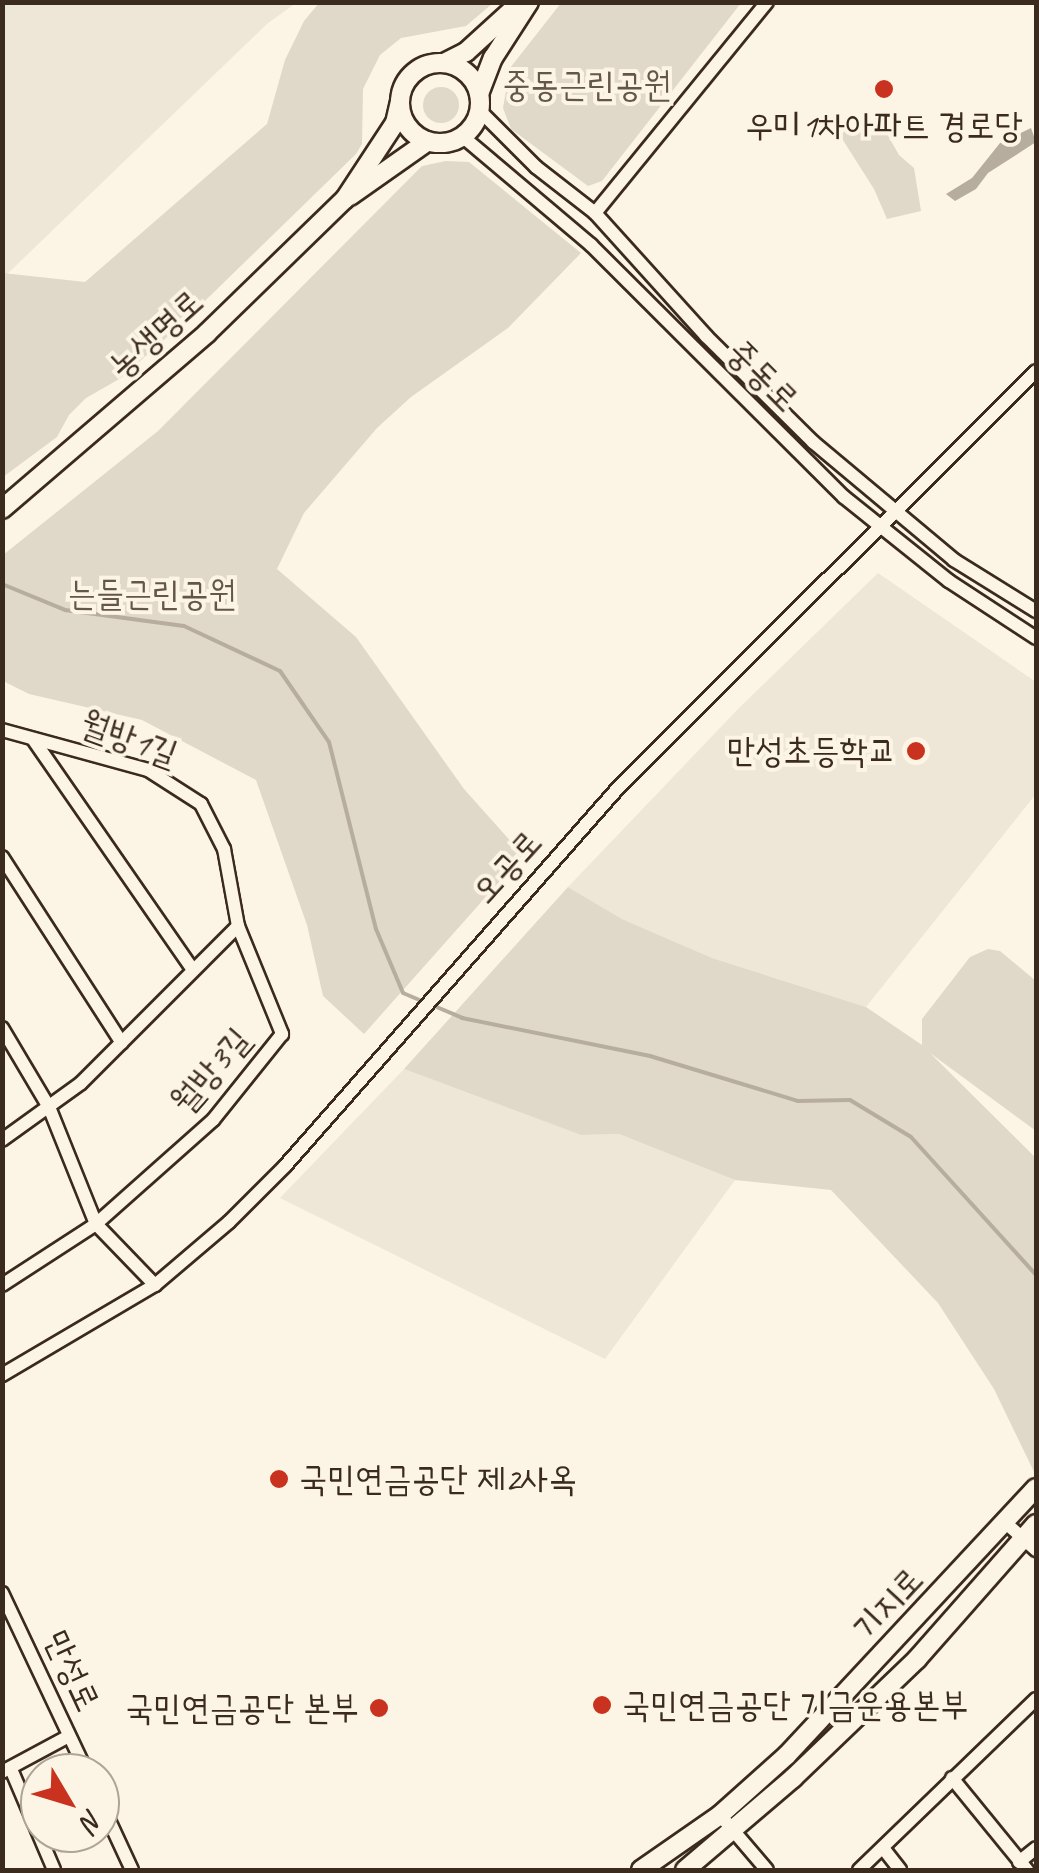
<!DOCTYPE html>
<meta charset="utf-8">
<style>
body{margin:0}
#map{position:relative;width:1039px;height:1873px;overflow:hidden;background:#fcf5e5;font-family:Caveat,"Poor Story",sans-serif}
div>[style]{position:absolute}
.built>*{inset:0;background:#eee6d6}
.green>*{inset:0;background:#e0d8c8}
.round{border-radius:50%}
.water>*{inset:0;background:#b7ad9e}
.stream>*{height:4px;margin:-2px;padding:0 2px;transform-origin:2px;border-radius:2px;background:#b7ad9e}
.roads{filter:drop-shadow(2px 0 #3b2a1e) drop-shadow(-2px 0 #3b2a1e) drop-shadow(0 2px #3b2a1e) drop-shadow(0 -2px #3b2a1e)}
.street>*{height:12px;margin:-6px;padding:0 6px;transform-origin:6px;border-radius:6px;background:#fcf5e5}
.secondary>*{height:18px;margin:-9px;padding:0 9px;transform-origin:9px;border-radius:9px;background:#fcf5e5}
.secondary>.ring{margin:-9px;padding:0;box-sizing:content-box;background:none;border:18px solid #fcf5e5;border-radius:50%}
.dots>*{width:28px;height:28px;translate:-50% -50%;box-sizing:border-box;border:5px solid #fcf5e5;border-radius:50%}
span{translate:-50% -50%;white-space:nowrap;text-align:center;line-height:1.15;-webkit-text-stroke:8px #fcf5e5;paint-order:stroke}
.park-label{font-size:35px;color:#645648}
.poi-label{font-size:35px;color:#3b2a1e}
.right{translate:-100% -50%;text-align:right}
.left{translate:0 -50%;text-align:left}
.street-label{font-size:35px;color:#3b2a1e}
.frame{position:absolute;inset:0;border:5px solid #3b2a1e;pointer-events:none}
.north{position:absolute;left:20px;top:1753px;width:100px;height:100px;box-sizing:border-box;background:#fcf5e5;border:2px solid #afa495;border-radius:50%;rotate:128deg;font-size:28px;font-weight:700;line-height:40px;text-align:center;color:#3b2a1e}
.north::after{content:'';display:block;margin:auto;width:35px;height:45px;background:#c8321e;clip-path:polygon(50% 0,100% 100%,50% 72%,0 100%)}
</style>
<div id="map">
<div class="built">
<div style="clip-path:polygon(3px 3px,296px 3px,268px 23px,3px 278px)"></div>
<div style="clip-path:polygon(878px 573px,1036px 682px,1036px 794px,866px 1007px,712px 958px,622px 919px,568px 887px,738px 709px)"></div>
<div style="clip-path:polygon(404px 1069px,581px 1135px,619px 1134px,735px 1180px,605px 1359px,280px 1198px)"></div>
</div>
<div class="green">
<div style="clip-path:polygon(319px 3px,493px 3px,466px 26px,401px 38px,380px 55px,363px 89px,362px 144px,356px 154px,175px 330px,121px 378px,86px 398px,69px 415px,57px 437px,3px 477px,3px 273px,85px 282px,267px 124px,285px 60px,304px 21px)"></div>
<div style="clip-path:polygon(561px 3px,741px 3px,602px 181px,588px 186px,511px 129px,503px 108px,510px 68px)"></div>
<div class="round" style="left:423px;top:87px;width:36px;height:36px"></div>
<div style="clip-path:polygon(882px 125px,899px 155px,914px 168px,921px 211px,887px 219px,874px 189px,841px 137px,846px 127px)"></div>
<div style="clip-path:polygon(446px 161px,469px 162px,581px 253px,508px 328px,411px 397px,377px 428px,304px 513px,277px 569px,356px 637px,464px 789px,523px 855px,364px 1034px,323px 996px,307px 925px,256px 780px,142px 720px,29px 694px,3px 681px,3px 555px,158px 431px,422px 166px)"></div>
<div style="clip-path:polygon(568px 887px,622px 919px,712px 958px,866px 1007px,922px 1045px,922px 1019px,970px 957px,988px 949px,1000px 951px,1036px 981px,1036px 1131px,930px 1053px,1036px 1158px,1036px 1476px,994px 1389px,938px 1303px,831px 1190px,735px 1180px,619px 1134px,581px 1135px,404px 1069px)"></div>
</div>
<div class="water">
<div style="clip-path:polygon(1031px 128px,1036px 142px,988px 173px,976px 189px,955px 201px,946px 194px,972px 178px,1000px 143px)"></div>
</div>
<div class="stream">
<div style="left:2px;top:584px;width:68px;rotate:22.4deg"></div>
<div style="left:65px;top:610px;width:120px;rotate:7.7deg"></div>
<div style="left:184px;top:626px;width:106px;rotate:25.1deg"></div>
<div style="left:280px;top:671px;width:86px;rotate:55.4deg"></div>
<div style="left:329px;top:742px;width:193px;rotate:75.9deg"></div>
<div style="left:376px;top:929px;width:69px;rotate:67.1deg"></div>
<div style="left:403px;top:993px;width:23px;rotate:23deg"></div>
<div style="left:432px;top:1005px;width:33px;rotate:23deg"></div>
<div style="left:462px;top:1018px;width:192px;rotate:11.4deg"></div>
<div style="left:650px;top:1056px;width:155px;rotate:16.9deg"></div>
<div style="left:798px;top:1101px;width:52px;rotate:-1.1deg"></div>
<div style="left:850px;top:1100px;width:71px;rotate:31.2deg"></div>
<div style="left:911px;top:1137px;width:186px;rotate:47.8deg"></div>
</div>
<div class="roads">
<div class="street">
<div style="left:479px;top:110px;width:81px;rotate:45deg"></div>
<div style="left:536px;top:167px;width:75px;rotate:37.9deg"></div>
<div style="left:595px;top:213px;width:166px;rotate:47.9deg"></div>
<div style="left:706px;top:336px;width:151px;rotate:44.7deg"></div>
<div style="left:813px;top:442px;width:184px;rotate:39.9deg"></div>
<div style="left:954px;top:560px;width:97px;rotate:31.9deg"></div>
<div style="left:462px;top:136px;width:169px;rotate:40.2deg"></div>
<div style="left:591px;top:245px;width:357px;rotate:44.9deg"></div>
<div style="left:844px;top:497px;width:134px;rotate:38.7deg"></div>
<div style="left:949px;top:581px;width:104px;rotate:33.2deg"></div>
<div style="left:595px;top:213px;width:272px;rotate:-50.8deg"></div>
<div style="left:2px;top:730px;width:151px;rotate:15.3deg"></div>
<div style="left:148px;top:770px;width:63px;rotate:32.7deg"></div>
<div style="left:201px;top:804px;width:51px;rotate:62.9deg"></div>
<div style="left:224px;top:849px;width:78px;rotate:79.7deg"></div>
<div style="left:238px;top:926px;width:117px;rotate:67.8deg"></div>
<div style="left:282px;top:1034px;width:110px;rotate:128.7deg"></div>
<div style="left:213px;top:1120px;width:157px;rotate:138.4deg"></div>
<div style="left:96px;top:1224px;width:112px;rotate:147deg"></div>
<div style="left:33px;top:739px;width:280px;rotate:55.3deg"></div>
<div style="left:2px;top:857px;width:221px;rotate:57.2deg"></div>
<div style="left:2px;top:1028px;width:92px;rotate:59.3deg"></div>
<div style="left:49px;top:1107px;width:126px;rotate:68.1deg"></div>
<div style="left:96px;top:1224px;width:85px;rotate:46deg"></div>
<div style="left:2px;top:1140px;width:97px;rotate:-35.8deg"></div>
<div style="left:81px;top:1083px;width:222px;rotate:-45deg"></div>
<div style="left:2px;top:1375px;width:178px;rotate:-30.5deg"></div>
<div style="left:155px;top:1285px;width:97px;rotate:-40.4deg"></div>
<div style="left:229px;top:1222px;width:79px;rotate:-45deg"></div>
<div style="left:285px;top:1166px;width:504px;rotate:-48.62deg"></div>
<div style="left:618px;top:788px;width:590px;rotate:-44.93deg"></div>
<div style="left:1007px;top:1524px;width:39px;rotate:42deg"></div>
<div style="left:2px;top:1593px;width:199px;rotate:64.7deg"></div>
<div style="left:11px;top:1769px;width:110px;rotate:66.9deg"></div>
<div style="left:2px;top:1772px;width:76px;rotate:-28.2deg"></div>
<div style="left:952px;top:1778px;width:119px;rotate:50.8deg"></div>
<div style="left:100px;top:1801px;width:76px;rotate:65.1deg"></div>
<div style="left:720px;top:1815px;width:72px;rotate:49.5deg"></div>
<div style="left:883px;top:1848px;width:28px;rotate:52deg"></div>
<div style="left:1019px;top:1862px;width:22px;rotate:-39deg"></div>
<div style="left:859px;top:1870px;width:246px;rotate:-44deg"></div>
</div>
<div class="secondary">
<div style="left:444px;top:63px;width:25px;rotate:-27deg"></div>
<div style="left:466px;top:52px;width:74px;rotate:-42.3deg"></div>
<div class="ring" style="left:400px;top:63px;width:62px;height:62px"></div>
<div style="left:479px;top:94px;width:39px;rotate:-69deg"></div>
<div style="left:493px;top:58px;width:67px;rotate:-57.3deg"></div>
<div style="left:350px;top:196px;width:95px;rotate:-35.2deg"></div>
<div style="left:2px;top:509px;width:270px;rotate:-40.6deg"></div>
<div style="left:207px;top:333px;width:192px;rotate:-44.2deg"></div>
<div style="left:345px;top:199px;width:91px;rotate:-56.7deg"></div>
<div style="left:395px;top:123px;width:23px;rotate:-77deg"></div>
<div style="left:641px;top:1870px;width:96px;rotate:-34.8deg"></div>
<div style="left:720px;top:1815px;width:90px;rotate:-41.8deg"></div>
<div style="left:787px;top:1755px;width:365px;rotate:-47deg"></div>
<div style="left:685px;top:1870px;width:142px;rotate:-40.4deg"></div>
<div style="left:793px;top:1778px;width:172px;rotate:-43.8deg"></div>
<div style="left:917px;top:1659px;width:180px;rotate:-48.6deg"></div>
</div>
</div>
<div class="dots">
<div style="left:884px;top:89px;background:#c8321e"></div>
<div style="left:916px;top:751px;background:#c8321e"></div>
<div style="left:279px;top:1479px;background:#c8321e"></div>
<div style="left:602px;top:1705px;background:#c8321e"></div>
<div style="left:379px;top:1708px;background:#c8321e"></div>
</div>
<div class="park-label">
<span style="left:587px;top:85px">중동근린공원</span>
<span style="left:152px;top:594px">는들근린공원</span>
</div>
<div class="poi-label">
<span style="left:884px;top:126px">우미1차아파트 경로당</span>
<span class="right" style="left:896px;top:751px">만성초등학교</span>
<span class="left" style="left:299px;top:1479px">국민연금공단 제2사옥</span>
<span class="left" style="left:622px;top:1705px">국민연금공단 기금운용본부</span>
<span class="right" style="left:359px;top:1708px">국민연금공단 본부</span>
</div>
<div class="street-label">
<span style="left:156px;top:334px;rotate:-42deg">농생명로</span>
<span style="left:763px;top:376px;rotate:45deg">중동로</span>
<span style="left:129px;top:739px;rotate:20deg">월방1길</span>
<span style="left:507px;top:867px;rotate:-48deg">오공로</span>
<span style="left:211px;top:1071px;rotate:-49deg">월방3길</span>
<span style="left:888px;top:1604px;rotate:-47deg">기지로</span>
<span style="left:72px;top:1671px;rotate:65deg">만성로</span>
</div>
<div class="frame"></div>
<div class="north">N</div>
</div>
